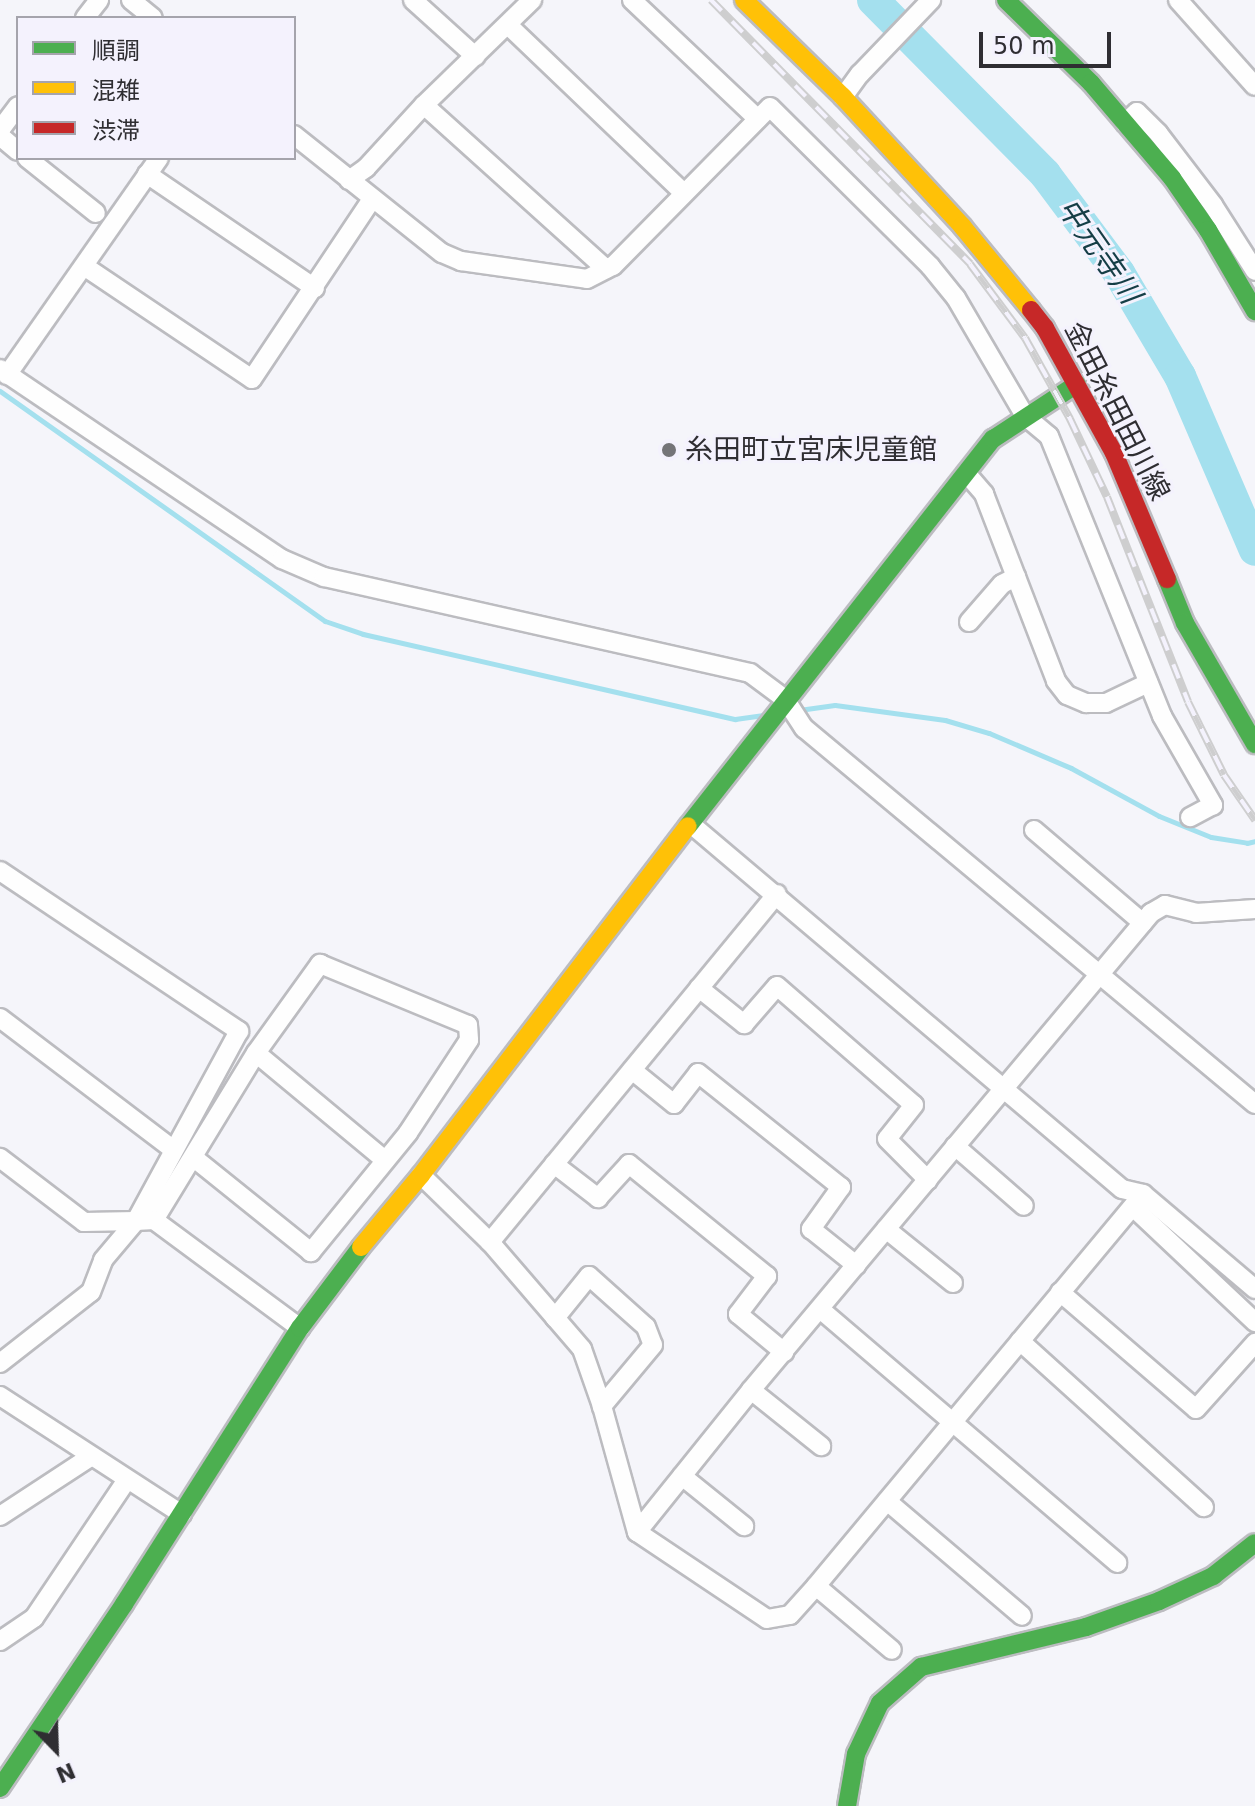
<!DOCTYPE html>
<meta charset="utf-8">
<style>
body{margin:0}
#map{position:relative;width:1255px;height:1806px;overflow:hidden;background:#f5f5fa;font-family:"DejaVu Sans","Noto Sans JP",sans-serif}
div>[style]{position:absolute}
.stream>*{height:5px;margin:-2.5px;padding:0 2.5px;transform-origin:2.5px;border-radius:2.5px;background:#a4e0ee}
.river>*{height:32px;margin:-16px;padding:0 16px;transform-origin:16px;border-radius:16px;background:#a4e0ee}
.roads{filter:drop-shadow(2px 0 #bcbcc0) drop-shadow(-2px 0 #bcbcc0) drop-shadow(0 2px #bcbcc0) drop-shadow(0 -2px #bcbcc0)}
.street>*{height:18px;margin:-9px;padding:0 9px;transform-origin:9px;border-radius:9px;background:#fefefe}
.fast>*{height:18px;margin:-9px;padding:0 9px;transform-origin:9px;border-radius:9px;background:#4caf50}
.slow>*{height:18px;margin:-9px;padding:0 9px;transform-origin:9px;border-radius:9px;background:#ffc107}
.jam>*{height:18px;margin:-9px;padding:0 9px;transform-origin:9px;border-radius:9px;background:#c62828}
.rail>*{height:8px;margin-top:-4px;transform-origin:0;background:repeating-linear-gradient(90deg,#f4f2fd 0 15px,#cececf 0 30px);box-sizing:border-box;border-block:2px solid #cececf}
.dots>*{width:22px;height:22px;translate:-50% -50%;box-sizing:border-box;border:4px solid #f4f2fd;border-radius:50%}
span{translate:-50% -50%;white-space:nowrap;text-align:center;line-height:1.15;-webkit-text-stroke:6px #f4f2fd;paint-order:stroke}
.street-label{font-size:28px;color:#2f2e32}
.poi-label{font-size:28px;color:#2f2e32}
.left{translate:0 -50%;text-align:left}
.water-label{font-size:30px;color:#153e46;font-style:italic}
.legend{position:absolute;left:16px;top:16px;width:280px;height:144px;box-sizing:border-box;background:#f4f2fd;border:2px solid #a5a4ac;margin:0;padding:10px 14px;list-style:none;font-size:24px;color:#2f2e32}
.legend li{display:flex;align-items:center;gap:16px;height:40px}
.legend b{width:40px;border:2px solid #a5a4ac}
.north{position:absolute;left:16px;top:1710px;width:80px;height:80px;-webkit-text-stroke:6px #f4f2fd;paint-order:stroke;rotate:157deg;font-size:22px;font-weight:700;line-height:32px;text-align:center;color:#2f2e32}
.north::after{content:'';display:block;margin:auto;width:28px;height:36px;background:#2f2e32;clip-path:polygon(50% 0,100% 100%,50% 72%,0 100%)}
.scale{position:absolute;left:979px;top:32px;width:132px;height:36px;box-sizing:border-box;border:4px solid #2f2e32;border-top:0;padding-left:10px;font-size:24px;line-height:28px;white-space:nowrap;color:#2f2e32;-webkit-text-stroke:6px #f4f2fd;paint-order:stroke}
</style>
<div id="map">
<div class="stream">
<div style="left:0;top:391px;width:398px;rotate:35.3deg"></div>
<div style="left:325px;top:621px;width:40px;rotate:18.9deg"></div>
<div style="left:363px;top:634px;width:382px;rotate:12.9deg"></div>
<div style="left:735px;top:719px;width:27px;rotate:-8deg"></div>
<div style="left:799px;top:710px;width:36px;rotate:-8deg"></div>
<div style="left:835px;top:705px;width:111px;rotate:7.8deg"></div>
<div style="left:945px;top:720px;width:46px;rotate:16.5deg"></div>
<div style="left:989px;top:733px;width:89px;rotate:23.1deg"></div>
<div style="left:1071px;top:768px;width:100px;rotate:28.6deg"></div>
<div style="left:1159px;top:816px;width:56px;rotate:22deg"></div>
<div style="left:1211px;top:837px;width:36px;rotate:9deg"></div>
<div style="left:1247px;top:843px;width:8px;rotate:-14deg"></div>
</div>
<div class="river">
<div style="left:873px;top:0;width:245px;rotate:45.3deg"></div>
<div style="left:1045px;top:174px;width:124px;rotate:53.2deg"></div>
<div style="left:1119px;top:273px;width:120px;rotate:59.4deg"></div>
<div style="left:1180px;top:376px;width:189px;rotate:66.7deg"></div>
</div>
<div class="roads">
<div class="street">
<div style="left:131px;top:0;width:28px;rotate:39deg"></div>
<div style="left:413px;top:0;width:84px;rotate:42.1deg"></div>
<div style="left:632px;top:0;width:173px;rotate:43.4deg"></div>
<div style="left:1178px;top:0;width:115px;rotate:48.2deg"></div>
<div style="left:85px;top:18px;width:23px;rotate:-52deg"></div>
<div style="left:508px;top:25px;width:242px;rotate:43.7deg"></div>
<div style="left:843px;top:97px;width:29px;rotate:-54deg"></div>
<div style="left:860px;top:74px;width:103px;rotate:-46.2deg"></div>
<div style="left:424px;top:105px;width:245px;rotate:42deg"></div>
<div style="left:1125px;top:123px;width:16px;rotate:-43deg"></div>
<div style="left:1137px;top:112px;width:30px;rotate:45deg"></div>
<div style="left:1158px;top:133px;width:91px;rotate:52.6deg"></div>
<div style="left:1213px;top:205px;width:78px;rotate:57.5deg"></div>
<div style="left:0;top:130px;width:30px;rotate:-53deg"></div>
<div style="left:294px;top:135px;width:189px;rotate:38.6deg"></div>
<div style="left:442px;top:253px;width:21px;rotate:23deg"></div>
<div style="left:461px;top:261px;width:127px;rotate:8.1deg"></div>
<div style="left:587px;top:279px;width:29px;rotate:-27deg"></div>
<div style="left:613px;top:266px;width:223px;rotate:-45.4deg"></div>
<div style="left:770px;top:107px;width:226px;rotate:44.8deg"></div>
<div style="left:930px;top:266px;width:41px;rotate:50.9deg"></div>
<div style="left:956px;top:298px;width:137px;rotate:59.7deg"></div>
<div style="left:1025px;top:416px;width:31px;rotate:40deg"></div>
<div style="left:1049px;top:436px;width:302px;rotate:68deg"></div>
<div style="left:1162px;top:716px;width:103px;rotate:60.2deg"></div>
<div style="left:1213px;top:805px;width:26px;rotate:152deg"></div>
<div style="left:0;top:136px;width:23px;rotate:40deg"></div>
<div style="left:27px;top:158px;width:88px;rotate:38.6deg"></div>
<div style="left:147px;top:174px;width:203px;rotate:34.2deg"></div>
<div style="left:349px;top:180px;width:21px;rotate:-35deg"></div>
<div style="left:366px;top:168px;width:86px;rotate:-47.4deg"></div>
<div style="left:424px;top:105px;width:151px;rotate:-44.2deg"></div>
<div style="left:84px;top:266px;width:202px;rotate:33.9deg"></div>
<div style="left:252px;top:379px;width:216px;rotate:-56.3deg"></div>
<div style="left:0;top:369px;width:340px;rotate:34deg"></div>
<div style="left:282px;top:559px;width:46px;rotate:23.2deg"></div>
<div style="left:324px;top:577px;width:437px;rotate:12.7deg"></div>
<div style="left:750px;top:673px;width:44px;rotate:36.6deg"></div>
<div style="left:785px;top:699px;width:35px;rotate:57deg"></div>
<div style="left:804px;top:728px;width:587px;rotate:39.82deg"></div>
<div style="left:7px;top:375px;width:265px;rotate:-55deg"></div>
<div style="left:966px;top:473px;width:28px;rotate:49deg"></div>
<div style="left:984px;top:494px;width:200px;rotate:68.9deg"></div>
<div style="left:1056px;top:681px;width:18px;rotate:52deg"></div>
<div style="left:1067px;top:695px;width:21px;rotate:23deg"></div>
<div style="left:1086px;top:703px;width:20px"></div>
<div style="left:1106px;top:703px;width:47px;rotate:-25.5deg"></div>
<div style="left:969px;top:622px;width:50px;rotate:-49deg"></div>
<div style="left:1002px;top:584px;width:16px;rotate:-27deg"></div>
<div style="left:692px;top:825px;width:563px;rotate:40.25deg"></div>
<div style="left:1122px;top:1189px;width:22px;rotate:13deg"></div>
<div style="left:1143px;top:1194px;width:147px;rotate:40.3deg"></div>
<div style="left:1034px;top:830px;width:143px;rotate:40.5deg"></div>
<div style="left:0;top:871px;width:288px;rotate:33.8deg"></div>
<div style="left:239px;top:1031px;width:216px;rotate:118.5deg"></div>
<div style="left:136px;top:1221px;width:52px;rotate:178.9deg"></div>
<div style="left:84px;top:1222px;width:106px;rotate:-142.7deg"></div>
<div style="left:699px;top:988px;width:58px;rotate:38.7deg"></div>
<div style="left:744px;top:1024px;width:50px;rotate:-49deg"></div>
<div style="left:777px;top:986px;width:181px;rotate:41deg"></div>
<div style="left:914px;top:1105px;width:43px;rotate:128.5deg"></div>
<div style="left:887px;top:1139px;width:58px;rotate:45deg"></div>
<div style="left:0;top:1018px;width:218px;rotate:37.2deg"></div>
<div style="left:256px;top:1053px;width:168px;rotate:39.7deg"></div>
<div style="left:632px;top:1070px;width:54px;rotate:39deg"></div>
<div style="left:674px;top:1104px;width:39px;rotate:-52deg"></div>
<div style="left:698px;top:1073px;width:183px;rotate:38.6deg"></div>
<div style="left:841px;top:1187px;width:52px;rotate:125.5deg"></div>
<div style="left:811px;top:1229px;width:58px;rotate:38.7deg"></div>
<div style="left:955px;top:1146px;width:91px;rotate:41deg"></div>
<div style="left:554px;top:1164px;width:56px;rotate:37.7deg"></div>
<div style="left:598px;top:1198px;width:46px;rotate:-47.6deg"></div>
<div style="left:629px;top:1164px;width:178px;rotate:39.1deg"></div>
<div style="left:767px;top:1276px;width:48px;rotate:127.3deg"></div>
<div style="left:738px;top:1314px;width:60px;rotate:39.6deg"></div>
<div style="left:421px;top:1175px;width:96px;rotate:44.2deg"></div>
<div style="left:490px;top:1242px;width:141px;rotate:49.3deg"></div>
<div style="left:582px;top:1349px;width:60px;rotate:70.7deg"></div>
<div style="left:602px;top:1406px;width:131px;rotate:74.5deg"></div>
<div style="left:637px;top:1532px;width:156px;rotate:33.8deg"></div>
<div style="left:767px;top:1619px;width:23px;rotate:-10deg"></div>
<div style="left:790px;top:1615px;width:39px;rotate:-48deg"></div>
<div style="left:816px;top:1586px;width:510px;rotate:-50.17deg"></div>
<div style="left:1133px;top:1207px;width:168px;rotate:43.3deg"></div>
<div style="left:154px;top:1220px;width:196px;rotate:-58.6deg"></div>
<div style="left:256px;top:1053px;width:110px;rotate:-54.3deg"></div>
<div style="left:320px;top:964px;width:160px;rotate:22.4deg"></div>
<div style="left:468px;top:1025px;width:15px;rotate:86deg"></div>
<div style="left:469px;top:1040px;width:111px;rotate:123.3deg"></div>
<div style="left:408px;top:1133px;width:154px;rotate:129.2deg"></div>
<div style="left:311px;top:1252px;width:150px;rotate:-141.2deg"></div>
<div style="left:886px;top:1229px;width:86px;rotate:38.9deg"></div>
<div style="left:490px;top:1242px;width:451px;rotate:-50.5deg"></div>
<div style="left:1060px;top:1292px;width:179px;rotate:40.7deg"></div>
<div style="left:1196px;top:1409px;width:89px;rotate:-48.2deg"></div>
<div style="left:820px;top:1309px;width:391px;rotate:40.5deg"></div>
<div style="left:555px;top:1318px;width:54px;rotate:-51deg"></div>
<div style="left:589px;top:1276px;width:76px;rotate:41.8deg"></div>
<div style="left:646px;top:1327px;width:19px;rotate:69deg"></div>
<div style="left:653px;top:1345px;width:80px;rotate:129.9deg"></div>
<div style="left:1020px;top:1341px;width:248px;rotate:42.1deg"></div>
<div style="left:0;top:1363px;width:115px;rotate:-38deg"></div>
<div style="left:91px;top:1292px;width:34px;rotate:-69deg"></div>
<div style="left:103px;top:1260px;width:51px;rotate:-49.8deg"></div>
<div style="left:136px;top:1221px;width:18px;rotate:-3deg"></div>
<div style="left:154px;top:1220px;width:182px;rotate:36.5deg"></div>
<div style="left:751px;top:1390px;width:90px;rotate:38.7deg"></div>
<div style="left:0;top:1396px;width:217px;rotate:33deg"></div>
<div style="left:682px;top:1476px;width:80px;rotate:38.9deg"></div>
<div style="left:887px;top:1501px;width:177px;rotate:40.4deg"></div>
<div style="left:0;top:1516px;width:108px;rotate:-33.2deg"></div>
<div style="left:637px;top:1532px;width:182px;rotate:-51.2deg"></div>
<div style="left:751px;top:1390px;width:623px;rotate:-50.02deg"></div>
<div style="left:1151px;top:913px;width:16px;rotate:-30deg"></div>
<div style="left:1165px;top:905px;width:32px;rotate:14deg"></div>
<div style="left:1196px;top:913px;width:59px;rotate:-3.9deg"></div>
<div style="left:816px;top:1586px;width:99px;rotate:40.1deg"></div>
<div style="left:0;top:1641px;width:41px;rotate:-34.1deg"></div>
<div style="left:34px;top:1618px;width:165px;rotate:-56.1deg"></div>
</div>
<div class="fast">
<div style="left:1006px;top:0;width:119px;rotate:44.3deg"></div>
<div style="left:1091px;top:83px;width:125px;rotate:49.5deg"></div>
<div style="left:1172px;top:178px;width:63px;rotate:55.3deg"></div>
<div style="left:1208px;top:230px;width:94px;rotate:59.9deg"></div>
<div style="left:1167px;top:579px;width:48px;rotate:67.8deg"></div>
<div style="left:1185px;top:623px;width:140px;rotate:60deg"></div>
<div style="left:688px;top:826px;width:493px;rotate:-51.8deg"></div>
<div style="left:993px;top:439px;width:100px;rotate:-33.2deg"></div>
<div style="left:0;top:1788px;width:222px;rotate:-56deg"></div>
<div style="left:124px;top:1604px;width:327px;rotate:-57.5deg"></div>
<div style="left:300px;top:1328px;width:101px;rotate:-53deg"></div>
<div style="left:847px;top:1806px;width:53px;rotate:-80.2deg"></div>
<div style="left:856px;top:1754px;width:56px;rotate:-64.8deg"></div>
<div style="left:880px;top:1703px;width:55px;rotate:-41.3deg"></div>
<div style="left:921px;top:1667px;width:170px;rotate:-13.6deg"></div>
<div style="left:1086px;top:1627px;width:77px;rotate:-19.6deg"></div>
<div style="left:1159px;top:1601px;width:60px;rotate:-24.8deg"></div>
<div style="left:1213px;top:1576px;width:53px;rotate:-38.2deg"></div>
</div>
<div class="slow">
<div style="left:744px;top:0;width:139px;rotate:44.4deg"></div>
<div style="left:843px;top:97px;width:176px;rotate:47.3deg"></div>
<div style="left:962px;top:226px;width:109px;rotate:50.6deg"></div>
<div style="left:361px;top:1247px;width:94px;rotate:-50.2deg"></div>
<div style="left:421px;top:1175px;width:439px;rotate:-52.6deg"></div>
</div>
<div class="jam">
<div style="left:1031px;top:310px;width:23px;rotate:52deg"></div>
<div style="left:1045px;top:328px;width:143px;rotate:61.1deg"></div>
<div style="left:1114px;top:453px;width:137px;rotate:67.2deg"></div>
</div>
</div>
<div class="rail">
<div style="left:711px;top:0;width:370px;rotate:45.5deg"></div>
<div style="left:970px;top:264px;width:92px;rotate:53.4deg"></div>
<div style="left:1025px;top:338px;width:93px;rotate:60.9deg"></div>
<div style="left:1070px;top:419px;width:86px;rotate:64.6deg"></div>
<div style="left:1107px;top:497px;width:220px;rotate:68.4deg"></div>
<div style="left:1188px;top:702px;width:81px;rotate:63.7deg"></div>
<div style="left:1224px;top:775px;width:55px;rotate:55.4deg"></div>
</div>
<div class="dots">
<div style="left:669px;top:450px;background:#747478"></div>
</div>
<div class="street-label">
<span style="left:1117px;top:411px;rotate:63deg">金田糸田田川線</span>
</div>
<div class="poi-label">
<span class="left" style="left:685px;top:450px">糸田町立宮床児童館</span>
</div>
<div class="water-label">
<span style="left:1099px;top:251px;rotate:55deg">中元寺川</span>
</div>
<ul class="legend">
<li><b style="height:10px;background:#4caf50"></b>順調</li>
<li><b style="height:10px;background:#ffc107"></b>混雑</li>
<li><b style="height:10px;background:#c62828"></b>渋滞</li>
</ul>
<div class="north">N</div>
<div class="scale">50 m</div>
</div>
